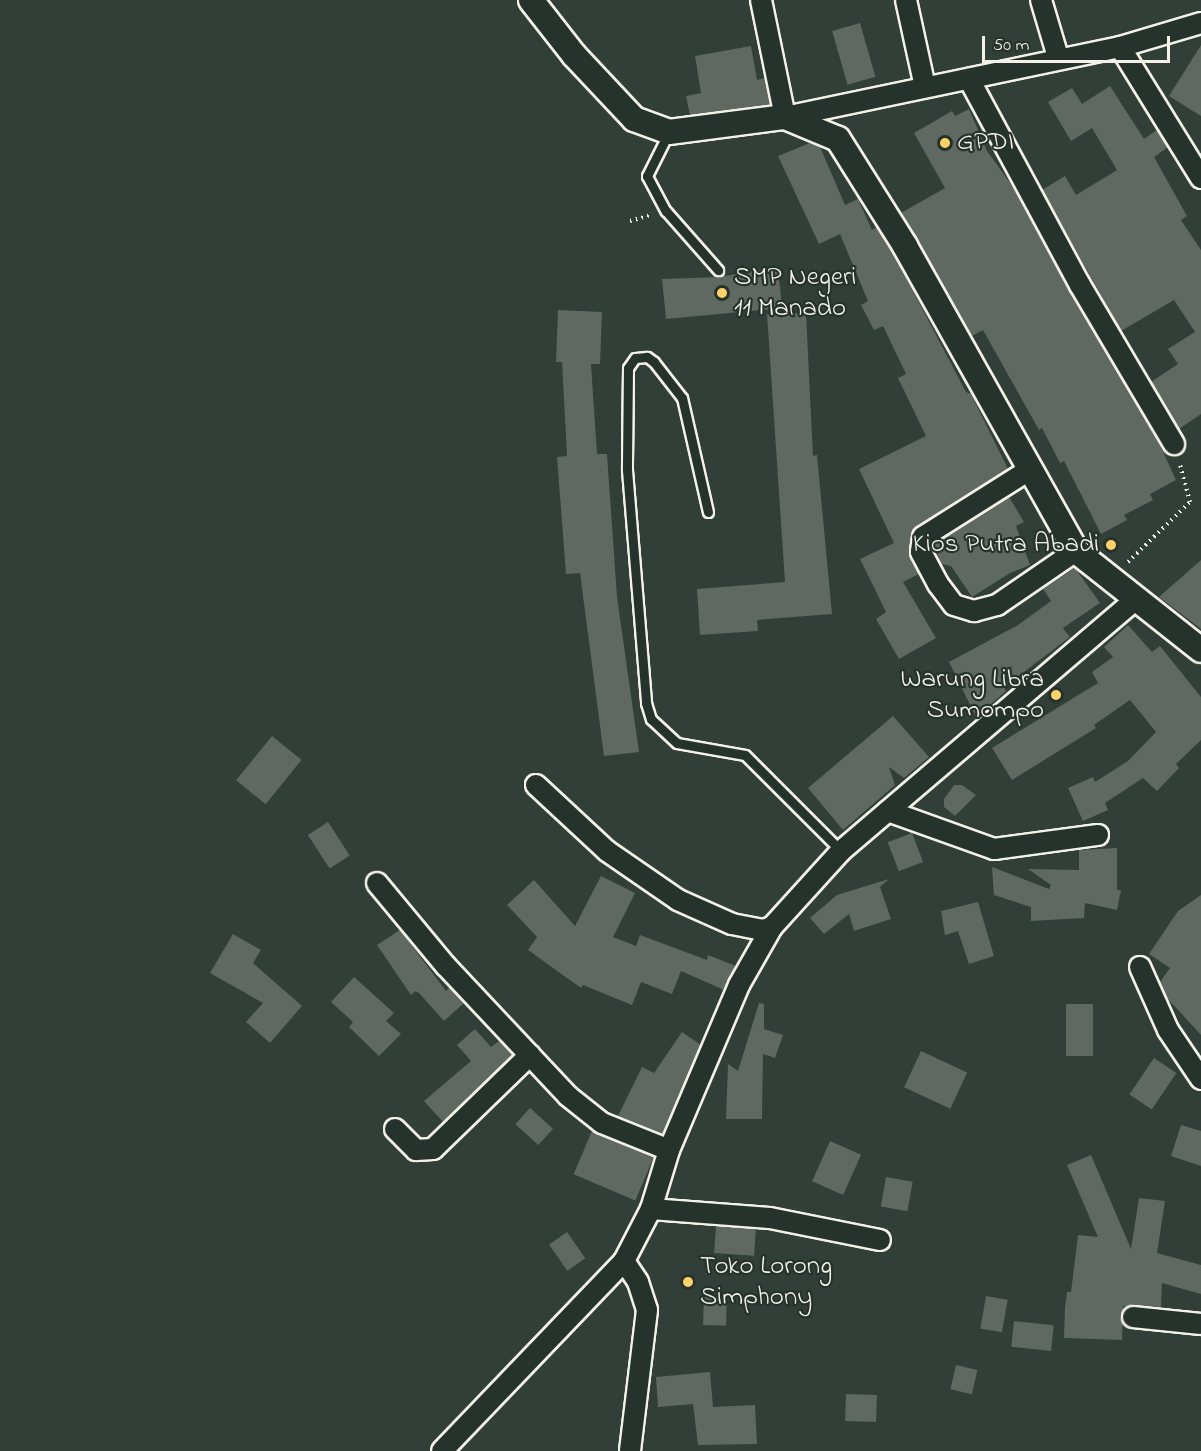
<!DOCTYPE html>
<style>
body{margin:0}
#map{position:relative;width:1201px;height:1451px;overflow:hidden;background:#323e38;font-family:"Indie Flower",sans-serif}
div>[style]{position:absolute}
.building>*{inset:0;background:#5f6861;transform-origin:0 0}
.path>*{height:4px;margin-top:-2px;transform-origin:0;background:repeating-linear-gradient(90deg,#f4f1e8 0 1.5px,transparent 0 6px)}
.roads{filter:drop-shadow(2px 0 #f4f1e8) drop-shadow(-2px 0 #f4f1e8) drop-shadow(0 2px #f4f1e8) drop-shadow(0 -2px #f4f1e8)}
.service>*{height:9px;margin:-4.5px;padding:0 4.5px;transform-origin:4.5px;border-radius:4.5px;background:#26332d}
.minor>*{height:20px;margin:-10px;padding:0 10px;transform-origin:10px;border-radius:10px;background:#26332d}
.tertiary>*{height:24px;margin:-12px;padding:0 12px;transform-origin:12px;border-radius:12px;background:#26332d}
.dots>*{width:16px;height:16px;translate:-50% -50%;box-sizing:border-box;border:3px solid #26332d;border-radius:50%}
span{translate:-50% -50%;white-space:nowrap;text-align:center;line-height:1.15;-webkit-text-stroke:4.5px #26332d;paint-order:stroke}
.poi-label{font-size:27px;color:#f4f1e8}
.left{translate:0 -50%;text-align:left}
.right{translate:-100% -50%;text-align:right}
.scale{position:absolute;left:982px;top:36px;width:188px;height:27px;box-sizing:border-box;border:3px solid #f4f1e8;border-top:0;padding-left:8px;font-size:18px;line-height:21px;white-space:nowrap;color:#f4f1e8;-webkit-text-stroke:4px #26332d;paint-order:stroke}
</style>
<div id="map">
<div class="building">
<div style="left:860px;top:23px;width:56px;height:29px;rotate:74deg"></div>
<div style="clip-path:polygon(1201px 45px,1201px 116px,1169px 96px)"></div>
<div style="clip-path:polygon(751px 46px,757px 80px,765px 78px,770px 105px,690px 115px,686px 96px,701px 93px,695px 56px)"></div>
<div style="clip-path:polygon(1110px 86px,1144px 139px,1157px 130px,1168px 147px,1154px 157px,1187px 216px,1181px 220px,1201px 250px,1201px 414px,1179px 429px,1151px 382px,1178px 364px,1168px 349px,1195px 332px,1174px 300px,1121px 331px,1042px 190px,1065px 176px,1076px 195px,1117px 170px,1092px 128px,1071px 141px,1048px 102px,1072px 88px,1082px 104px)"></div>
<div style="clip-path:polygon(969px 109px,987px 151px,1016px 191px,1159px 443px,1176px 480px,1150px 494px,1153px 500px,1124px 515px,1127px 520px,1101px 534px,1064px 461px,1060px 463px,1042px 428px,1039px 430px,983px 330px,972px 336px,901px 213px,945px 188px,914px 133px,952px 111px,955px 116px)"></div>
<div style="clip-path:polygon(810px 143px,820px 147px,845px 205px,858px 199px,872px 230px,877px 227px,893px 253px,966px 392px,971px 394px,1008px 469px,913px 531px,909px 551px,919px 574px,903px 582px,936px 638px,899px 659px,876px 619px,886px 612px,860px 559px,894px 543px,859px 469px,926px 436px,898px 378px,906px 374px,883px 326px,874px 330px,861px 305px,868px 301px,840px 234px,819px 244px,778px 156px)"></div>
<div style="clip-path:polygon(778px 267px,782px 308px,666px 319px,662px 279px,719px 277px)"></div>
<div style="clip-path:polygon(558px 310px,602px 312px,600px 364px,591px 364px,597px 454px,607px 454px,617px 597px,639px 752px,604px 756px,580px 573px,566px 574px,557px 457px,567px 456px,562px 362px,556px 362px)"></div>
<div style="clip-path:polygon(806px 313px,813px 456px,817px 455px,832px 614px,757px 620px,758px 631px,700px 635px,697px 589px,785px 582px,767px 314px)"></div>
<div style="clip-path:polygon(1009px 497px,1024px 522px,1016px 526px,1030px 565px,1010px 573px,972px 597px,951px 566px,941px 564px,934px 544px)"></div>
<div style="clip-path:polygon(1201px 560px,1201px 629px,1159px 597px)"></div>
<div style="clip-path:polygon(1075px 568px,1100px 603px,1063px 628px,1070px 637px,1004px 687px,1006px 691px,976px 717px,949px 662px,1018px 625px,1051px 601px,1043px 589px)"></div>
<div style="clip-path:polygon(1128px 625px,1152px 652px,1160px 646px,1201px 697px,1201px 740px,1176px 764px,1179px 768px,1157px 791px,1143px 778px,1105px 803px,1108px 810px,1083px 821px,1068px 788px,1093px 777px,1095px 782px,1128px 761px,1156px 732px,1130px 700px,1094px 725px,1096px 728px,1012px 780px,992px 748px,1098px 683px,1092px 672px,1113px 657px,1104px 647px)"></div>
<div style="clip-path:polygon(893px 716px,929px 757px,904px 778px,889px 767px,895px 785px,843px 830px,808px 788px)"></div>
<div style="left:272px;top:736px;width:38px;height:57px;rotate:39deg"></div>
<div style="clip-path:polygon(954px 785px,962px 785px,976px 795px,955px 816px,944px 807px,944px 799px)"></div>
<div style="left:328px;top:822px;width:40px;height:24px;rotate:57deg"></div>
<div style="left:912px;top:833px;width:31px;height:26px;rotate:69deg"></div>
<div style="clip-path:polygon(1117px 848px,1117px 890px,1121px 890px,1117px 910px,1085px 903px,1084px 918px,1031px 921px,1031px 907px,994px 895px,992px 867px,1049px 889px,1051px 885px,1028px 869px,1079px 870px,1079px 850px)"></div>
<div style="clip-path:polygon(601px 876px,635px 893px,613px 937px,636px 946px,640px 935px,707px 960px,708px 955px,736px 966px,724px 990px,681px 971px,672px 994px,641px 982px,632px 1005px,583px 985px,581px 988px,528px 950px,537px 937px,507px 905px,534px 880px,575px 926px)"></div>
<div style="clip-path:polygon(889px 879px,880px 887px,891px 919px,854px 931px,849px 914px,824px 934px,810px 918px,837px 895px)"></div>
<div style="clip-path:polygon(1201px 895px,1201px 1035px,1167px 998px,1160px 982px,1170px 968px,1149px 954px,1178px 911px)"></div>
<div style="clip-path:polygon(978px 902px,994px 956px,969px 964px,958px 931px,945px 935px,941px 911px)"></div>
<div style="clip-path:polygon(400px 930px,446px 991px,450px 987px,464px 1003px,444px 1021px,419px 993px,415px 991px,411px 995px,377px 945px)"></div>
<div style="clip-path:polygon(233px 934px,261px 950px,253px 963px,302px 1006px,270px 1043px,246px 1022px,263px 1003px,210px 973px)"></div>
<div style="clip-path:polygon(354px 977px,394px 1013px,386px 1021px,401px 1034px,379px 1056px,349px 1027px,353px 1022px,331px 1002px)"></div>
<div style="clip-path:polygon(759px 1003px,764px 1004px,764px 1029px,783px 1035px,775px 1058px,763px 1054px,762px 1119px,726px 1119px,728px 1064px,738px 1071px)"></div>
<div style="left:1066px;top:1004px;width:27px;height:52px"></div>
<div style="clip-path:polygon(475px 1029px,491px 1047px,499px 1041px,513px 1055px,443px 1122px,424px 1101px,471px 1061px,457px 1045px)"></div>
<div style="clip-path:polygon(682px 1032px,701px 1045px,663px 1134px,618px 1116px,642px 1067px,654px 1073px)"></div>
<div style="left:921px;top:1051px;width:51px;height:40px;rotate:25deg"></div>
<div style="left:1154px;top:1058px;width:27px;height:44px;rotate:34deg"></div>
<div style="left:530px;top:1108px;width:31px;height:22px;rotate:42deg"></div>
<div style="clip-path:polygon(1181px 1125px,1201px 1131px,1201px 1166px,1171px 1156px)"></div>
<div style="left:592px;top:1131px;width:67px;height:47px;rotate:23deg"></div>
<div style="left:830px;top:1141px;width:34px;height:44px;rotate:24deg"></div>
<div style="clip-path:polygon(1091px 1155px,1131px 1249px,1139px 1198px,1165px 1201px,1157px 1253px,1201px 1265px,1201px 1294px,1162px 1283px,1161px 1307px,1123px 1306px,1122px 1340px,1064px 1338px,1065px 1308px,1067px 1292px,1071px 1292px,1078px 1235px,1098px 1237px,1067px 1165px)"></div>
<div style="left:886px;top:1177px;width:27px;height:30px;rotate:10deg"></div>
<div style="left:716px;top:1226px;width:40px;height:27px;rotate:4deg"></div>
<div style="left:567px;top:1232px;width:32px;height:22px;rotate:55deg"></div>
<div style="left:986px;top:1296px;width:22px;height:33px;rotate:10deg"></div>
<div style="left:704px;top:1297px;width:23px;height:28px;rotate:2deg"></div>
<div style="left:1014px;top:1321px;width:40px;height:26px;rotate:6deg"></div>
<div style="left:956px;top:1365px;width:22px;height:25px;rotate:13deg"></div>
<div style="clip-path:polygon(710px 1372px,713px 1407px,755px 1405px,757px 1444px,698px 1445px,693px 1404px,658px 1407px,656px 1377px)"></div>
<div style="left:846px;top:1394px;width:31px;height:27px;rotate:2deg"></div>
</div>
<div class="path">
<div style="left:630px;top:221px;width:22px;rotate:-16deg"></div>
<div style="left:1128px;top:562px;width:86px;rotate:-44.1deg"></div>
<div style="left:1190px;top:502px;width:38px;rotate:-105deg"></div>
</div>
<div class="roads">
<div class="service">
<div style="left:668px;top:134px;width:47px;rotate:116.6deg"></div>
<div style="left:647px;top:176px;width:40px;rotate:62deg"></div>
<div style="left:666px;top:211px;width:79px;rotate:48.6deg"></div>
<div style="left:708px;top:512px;width:117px;rotate:-102.8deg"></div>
<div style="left:682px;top:398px;width:46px;rotate:-127.9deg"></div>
<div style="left:654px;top:362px;width:9px;rotate:-144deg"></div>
<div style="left:647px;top:357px;width:12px;rotate:175deg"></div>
<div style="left:635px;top:358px;width:12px;rotate:125deg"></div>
<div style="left:628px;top:368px;width:102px;rotate:90.6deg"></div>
<div style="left:627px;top:470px;width:234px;rotate:85.3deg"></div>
<div style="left:646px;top:703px;width:17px;rotate:73deg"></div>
<div style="left:651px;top:719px;width:35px;rotate:43deg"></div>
<div style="left:677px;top:743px;width:69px;rotate:10deg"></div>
<div style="left:745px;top:755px;width:136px;rotate:45deg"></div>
</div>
<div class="minor">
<div style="left:761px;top:0;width:119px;rotate:78.4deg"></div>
<div style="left:785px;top:117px;width:342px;rotate:-11.8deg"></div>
<div style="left:1120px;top:47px;width:84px;rotate:-16.5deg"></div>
<div style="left:906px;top:0;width:89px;rotate:77.7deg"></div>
<div style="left:1041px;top:0;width:59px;rotate:73.4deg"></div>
<div style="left:1120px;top:47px;width:154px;rotate:58.3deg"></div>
<div style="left:969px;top:79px;width:234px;rotate:61.7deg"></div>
<div style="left:1080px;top:285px;width:185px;rotate:59.4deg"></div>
<div style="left:1029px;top:470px;width:125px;rotate:147.7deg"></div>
<div style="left:923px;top:537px;width:15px;rotate:98deg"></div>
<div style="left:921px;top:552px;width:36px;rotate:62deg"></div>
<div style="left:938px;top:584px;width:26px;rotate:53deg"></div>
<div style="left:954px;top:605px;width:21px;rotate:17deg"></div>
<div style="left:974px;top:611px;width:24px;rotate:-15deg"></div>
<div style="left:997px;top:605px;width:96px;rotate:-34.4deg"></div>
<div style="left:536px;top:785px;width:97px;rotate:42.9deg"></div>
<div style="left:607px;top:851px;width:86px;rotate:34.6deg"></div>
<div style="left:678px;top:900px;width:59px;rotate:24deg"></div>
<div style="left:732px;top:924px;width:32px;rotate:11deg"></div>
<div style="left:763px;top:930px;width:9px;rotate:-18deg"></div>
<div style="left:888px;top:811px;width:113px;rotate:19.7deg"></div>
<div style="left:994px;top:849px;width:105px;rotate:-7.7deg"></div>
<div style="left:377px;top:883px;width:108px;rotate:50.3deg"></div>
<div style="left:446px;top:966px;width:178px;rotate:46.8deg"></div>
<div style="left:568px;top:1096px;width:43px;rotate:38.5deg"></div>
<div style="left:602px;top:1123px;width:72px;rotate:21.9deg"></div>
<div style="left:1140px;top:967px;width:69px;rotate:66deg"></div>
<div style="left:1168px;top:1030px;width:59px;rotate:56deg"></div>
<div style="left:395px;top:1129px;width:30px;rotate:45deg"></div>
<div style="left:416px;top:1150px;width:17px;rotate:-3deg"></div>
<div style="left:433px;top:1149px;width:135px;rotate:-44.1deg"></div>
<div style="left:651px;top:1209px;width:119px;rotate:4.3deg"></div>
<div style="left:770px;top:1218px;width:112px;rotate:11.3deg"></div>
<div style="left:624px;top:1261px;width:25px;rotate:56deg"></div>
<div style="left:638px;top:1282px;width:29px;rotate:72deg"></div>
<div style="left:647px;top:1310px;width:142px;rotate:96.9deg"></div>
<div style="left:1133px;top:1317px;width:68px;rotate:5.9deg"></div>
<div style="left:442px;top:1451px;width:263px;rotate:-46.2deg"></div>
<div style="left:624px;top:1261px;width:59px;rotate:-62.6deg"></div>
<div style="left:651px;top:1209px;width:62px;rotate:-73deg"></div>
<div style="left:669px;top:1150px;width:179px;rotate:-67deg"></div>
<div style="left:739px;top:985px;width:67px;rotate:-60.4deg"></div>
<div style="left:772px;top:927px;width:103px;rotate:-47.8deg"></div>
<div style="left:841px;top:851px;width:389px;rotate:-40.5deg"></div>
</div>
<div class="tertiary">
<div style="left:531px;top:0;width:70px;rotate:52deg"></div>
<div style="left:574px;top:55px;width:88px;rotate:46.8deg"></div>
<div style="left:634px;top:119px;width:37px;rotate:20deg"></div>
<div style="left:669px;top:132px;width:117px;rotate:-7.4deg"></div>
<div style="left:785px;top:117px;width:57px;rotate:22.5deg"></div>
<div style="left:838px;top:139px;width:126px;rotate:57.9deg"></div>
<div style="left:905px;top:246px;width:350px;rotate:60.7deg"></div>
<div style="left:1076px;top:551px;width:159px;rotate:38.4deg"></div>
</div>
</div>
<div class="dots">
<div style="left:945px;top:143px;background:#ffd166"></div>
<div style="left:722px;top:293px;background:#ffd166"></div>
<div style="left:1111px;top:545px;background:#ffd166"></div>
<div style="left:1056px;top:695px;background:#ffd166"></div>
<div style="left:688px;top:1282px;background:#ffd166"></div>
</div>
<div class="poi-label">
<span class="left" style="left:957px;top:143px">GPDI</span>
<span class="left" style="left:734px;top:293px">SMP Negeri<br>11 Manado</span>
<span class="right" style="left:1099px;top:545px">Kios Putra Abadi</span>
<span class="right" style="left:1044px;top:695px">Warung Libra<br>Sumompo</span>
<span class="left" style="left:700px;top:1282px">Toko Lorong<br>Simphony</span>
</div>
<div class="scale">50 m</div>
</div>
